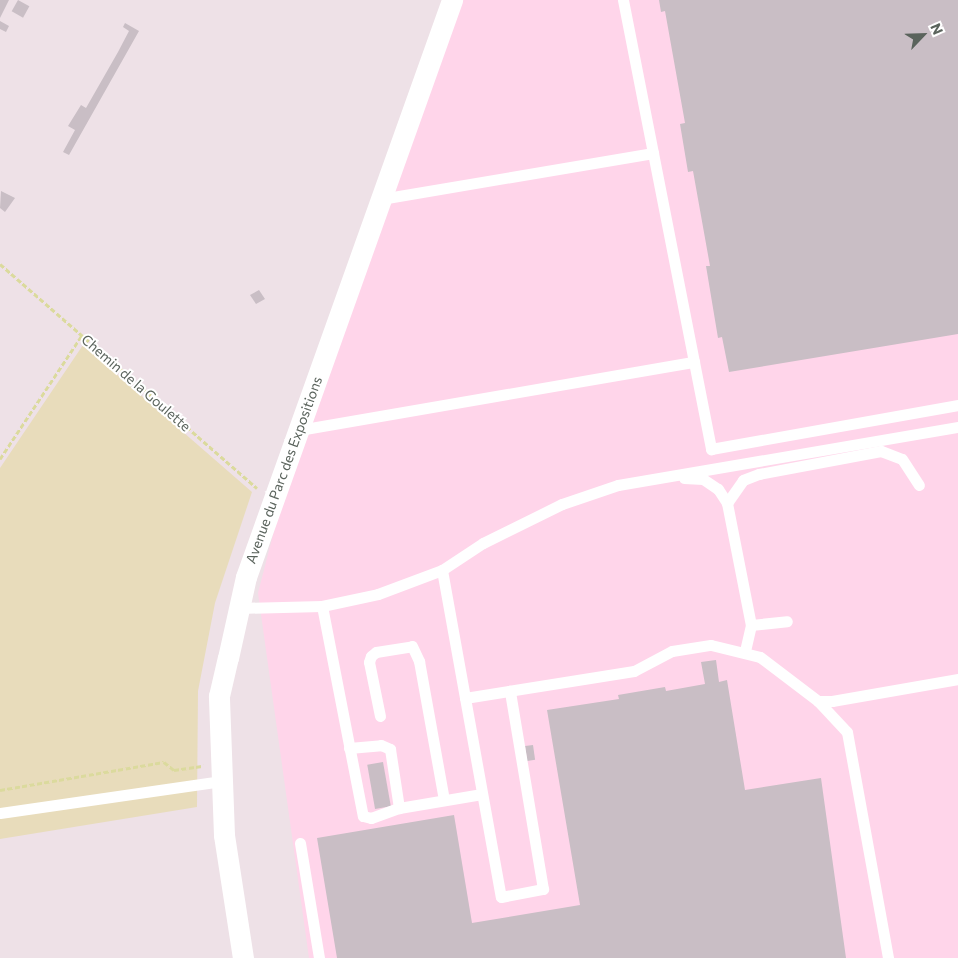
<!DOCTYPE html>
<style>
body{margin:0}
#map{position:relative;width:958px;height:958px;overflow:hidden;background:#eee1e7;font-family:Commissioner,sans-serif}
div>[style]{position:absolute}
.commercial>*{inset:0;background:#ffd5ea}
.green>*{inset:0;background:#e8dcbb}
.building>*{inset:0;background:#c9bec5;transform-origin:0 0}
.path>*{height:3px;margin-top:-1.5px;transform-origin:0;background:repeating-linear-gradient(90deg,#dbda9d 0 5px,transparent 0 7.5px)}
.service>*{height:11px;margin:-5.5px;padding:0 5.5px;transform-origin:5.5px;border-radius:5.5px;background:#fff}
.minor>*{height:21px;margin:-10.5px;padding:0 10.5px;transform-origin:10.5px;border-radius:10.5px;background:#fff}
span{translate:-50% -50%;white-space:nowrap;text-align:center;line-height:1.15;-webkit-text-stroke:4px #fff;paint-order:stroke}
.street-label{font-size:14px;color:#5a635c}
.north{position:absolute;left:898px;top:10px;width:50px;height:50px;-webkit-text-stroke:4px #fff;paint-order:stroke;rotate:66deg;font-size:14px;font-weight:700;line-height:20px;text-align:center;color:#5a635c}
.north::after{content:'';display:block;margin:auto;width:18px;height:22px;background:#5a635c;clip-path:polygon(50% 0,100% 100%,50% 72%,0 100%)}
</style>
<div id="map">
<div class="commercial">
<div style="clip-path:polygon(460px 0,958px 0,958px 958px,309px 958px,258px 593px,283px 496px)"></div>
</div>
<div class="green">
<div style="clip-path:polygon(83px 345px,252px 492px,215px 603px,198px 691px,197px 807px,0 839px,0 468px)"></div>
</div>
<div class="building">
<div style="clip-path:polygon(0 0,9px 0,0 18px)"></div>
<div style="left:18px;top:0;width:13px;height:13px;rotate:29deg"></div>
<div style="clip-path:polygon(659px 0,958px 0,958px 334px,729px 372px,722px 337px,718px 338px,706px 266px,710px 266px,693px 171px,688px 172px,680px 124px,685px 123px,665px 11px,661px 12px)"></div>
<div style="clip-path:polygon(0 21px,9px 26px,6px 32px,0 29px)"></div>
<div style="clip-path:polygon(125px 23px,139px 31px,69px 155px,63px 152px,75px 130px,68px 126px,81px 105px,86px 108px,118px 52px,129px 31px,123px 27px)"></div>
<div style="clip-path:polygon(1px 191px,15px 198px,5px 212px,0 208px)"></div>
<div style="clip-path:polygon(259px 290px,265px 299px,256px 304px,250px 295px)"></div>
<div style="clip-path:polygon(716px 660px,719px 682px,727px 680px,745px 790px,821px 778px,846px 958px,337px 958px,317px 838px,454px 815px,472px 923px,580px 905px,547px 710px,619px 699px,618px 695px,665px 687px,666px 691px,705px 684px,701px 662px)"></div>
<div style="left:533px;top:745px;width:15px;height:8px;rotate:82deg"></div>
<div style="left:383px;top:762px;width:45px;height:16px;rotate:80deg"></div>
</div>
<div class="path">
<div style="left:0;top:264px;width:341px;rotate:41.1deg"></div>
<div style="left:0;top:459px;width:149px;rotate:-56.5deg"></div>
<div style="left:0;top:790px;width:166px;rotate:-9.7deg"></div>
<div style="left:164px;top:762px;width:13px;rotate:39deg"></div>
<div style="left:174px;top:770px;width:30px;rotate:-8deg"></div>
</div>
<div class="service">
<div style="left:623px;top:0;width:458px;rotate:78.9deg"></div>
<div style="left:711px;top:449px;width:251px;rotate:-10.1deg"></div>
<div style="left:381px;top:199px;width:276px;rotate:-9.6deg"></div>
<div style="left:299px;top:430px;width:401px;rotate:-9.8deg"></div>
<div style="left:684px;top:478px;width:19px;rotate:3deg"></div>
<div style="left:703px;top:479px;width:18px;rotate:34deg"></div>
<div style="left:718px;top:489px;width:17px;rotate:57deg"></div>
<div style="left:727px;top:503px;width:124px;rotate:78.9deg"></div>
<div style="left:751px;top:625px;width:28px;rotate:103deg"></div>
<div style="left:727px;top:503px;width:28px;rotate:-55deg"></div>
<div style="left:743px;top:480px;width:17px;rotate:-21deg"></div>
<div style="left:759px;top:474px;width:124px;rotate:-10.7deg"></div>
<div style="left:881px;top:451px;width:22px;rotate:21deg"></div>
<div style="left:902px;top:459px;width:31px;rotate:57deg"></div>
<div style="left:442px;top:570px;width:332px;rotate:79.8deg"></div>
<div style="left:501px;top:897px;width:43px;rotate:-10.8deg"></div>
<div style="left:543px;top:889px;width:201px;rotate:-99.5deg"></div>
<div style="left:322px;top:606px;width:214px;rotate:79deg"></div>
<div style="left:363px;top:816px;width:8px;rotate:14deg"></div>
<div style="left:371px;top:818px;width:30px;rotate:-20deg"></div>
<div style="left:399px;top:808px;width:84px;rotate:-9.6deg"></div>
<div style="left:239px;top:608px;width:83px;rotate:-1.4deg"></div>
<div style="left:322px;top:606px;width:57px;rotate:-12.1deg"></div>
<div style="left:378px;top:594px;width:68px;rotate:-20.6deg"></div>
<div style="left:442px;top:570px;width:49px;rotate:-33.4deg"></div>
<div style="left:483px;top:543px;width:88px;rotate:-26.3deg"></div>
<div style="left:562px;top:504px;width:59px;rotate:-18.7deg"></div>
<div style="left:618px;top:485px;width:345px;rotate:-9.7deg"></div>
<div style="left:751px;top:625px;width:36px;rotate:-6deg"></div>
<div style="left:465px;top:698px;width:171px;rotate:-9.1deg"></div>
<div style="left:634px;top:671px;width:43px;rotate:-27.8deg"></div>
<div style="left:672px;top:651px;width:39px;rotate:-9deg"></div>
<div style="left:711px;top:645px;width:50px;rotate:13.8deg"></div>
<div style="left:760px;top:657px;width:73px;rotate:37.2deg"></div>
<div style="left:818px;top:701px;width:42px;rotate:46.9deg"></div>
<div style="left:847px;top:732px;width:230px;rotate:79.7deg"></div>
<div style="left:818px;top:701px;width:14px"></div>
<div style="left:832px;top:701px;width:128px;rotate:-9.9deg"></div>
<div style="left:380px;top:716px;width:55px;rotate:-101.5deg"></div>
<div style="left:369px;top:662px;width:6px;rotate:-72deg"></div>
<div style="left:371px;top:656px;width:6px;rotate:-39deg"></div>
<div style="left:376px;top:652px;width:36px;rotate:-9deg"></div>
<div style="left:412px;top:646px;width:17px;rotate:65deg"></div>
<div style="left:419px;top:661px;width:141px;rotate:79.8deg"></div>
<div style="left:349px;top:748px;width:32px;rotate:-5deg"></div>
<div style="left:381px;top:745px;width:10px;rotate:24deg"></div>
<div style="left:390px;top:749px;width:60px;rotate:81.3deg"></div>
<div style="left:0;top:813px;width:224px;rotate:-8.2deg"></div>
<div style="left:300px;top:843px;width:117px;rotate:80.6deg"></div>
</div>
<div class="minor">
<div style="left:243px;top:958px;width:124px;rotate:-98.8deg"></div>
<div style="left:224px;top:835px;width:139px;rotate:-92.1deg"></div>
<div style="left:219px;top:696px;width:39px;rotate:-77deg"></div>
<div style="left:228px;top:658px;width:83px;rotate:-77.5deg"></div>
<div style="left:246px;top:577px;width:613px;rotate:-70.35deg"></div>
</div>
<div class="street-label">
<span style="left:136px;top:383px;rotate:41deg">Chemin de la Goulette</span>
<span style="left:284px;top:470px;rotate:-70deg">Avenue du Parc des Expositions</span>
</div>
<div class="north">N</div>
</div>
